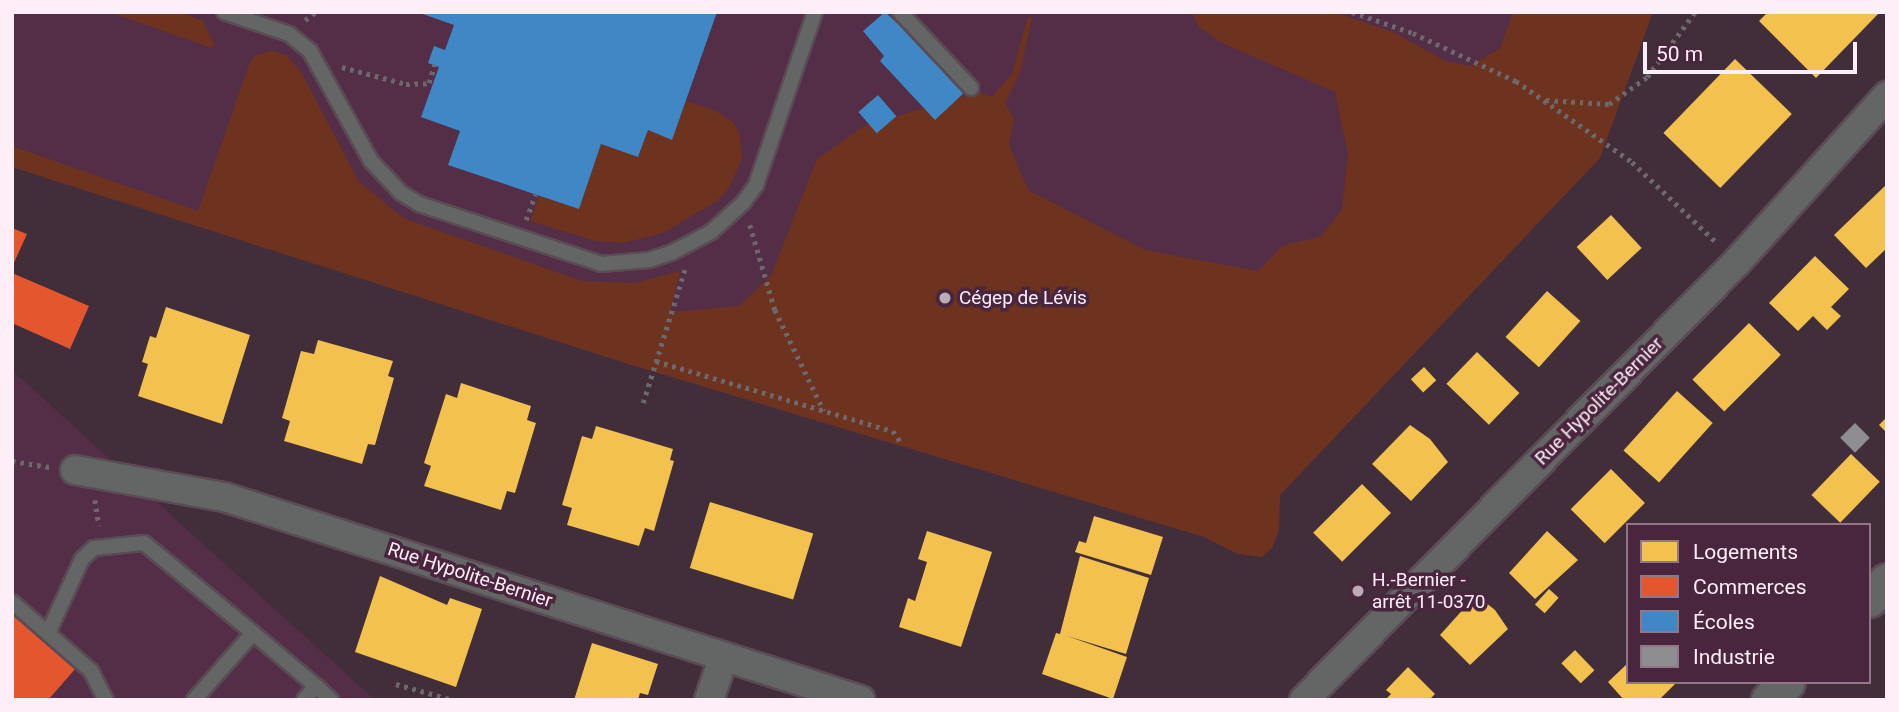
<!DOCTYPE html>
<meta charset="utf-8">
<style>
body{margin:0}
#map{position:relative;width:1899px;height:712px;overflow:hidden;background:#412e3a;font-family:Roboto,sans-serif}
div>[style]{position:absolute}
.built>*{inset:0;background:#542d47}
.green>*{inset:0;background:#6e331f}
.homes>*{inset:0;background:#f2c14e;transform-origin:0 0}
.shops>*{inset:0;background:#e4572e}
.schools>*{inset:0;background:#3f88c5;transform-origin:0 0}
.industry>*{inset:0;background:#8d8d92;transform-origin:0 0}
.path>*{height:4.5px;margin-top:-2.25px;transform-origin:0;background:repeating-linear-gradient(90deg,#6c686b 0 3.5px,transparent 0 8.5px)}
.roads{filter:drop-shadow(2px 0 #5a4b54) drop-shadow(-2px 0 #5a4b54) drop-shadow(0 2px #5a4b54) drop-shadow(0 -2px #5a4b54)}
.service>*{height:14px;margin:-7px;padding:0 7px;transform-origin:7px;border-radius:7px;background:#636664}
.minor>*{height:28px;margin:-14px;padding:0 14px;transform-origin:14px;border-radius:14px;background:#636664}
.tertiary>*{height:35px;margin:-17.5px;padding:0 17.5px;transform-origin:17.5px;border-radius:17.5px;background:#636664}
.dots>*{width:19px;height:19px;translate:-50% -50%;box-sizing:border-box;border:4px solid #49263d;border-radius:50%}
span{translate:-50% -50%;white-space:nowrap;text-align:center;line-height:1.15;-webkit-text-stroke:7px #49263d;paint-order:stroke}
.poi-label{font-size:19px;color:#fdeef7}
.left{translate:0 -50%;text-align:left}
.street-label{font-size:19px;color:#fdeef7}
.frame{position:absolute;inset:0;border:14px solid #fdeef7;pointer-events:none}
.legend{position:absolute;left:1626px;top:523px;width:245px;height:161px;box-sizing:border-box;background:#49263d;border:2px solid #917687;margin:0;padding:9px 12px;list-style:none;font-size:21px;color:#fdeef7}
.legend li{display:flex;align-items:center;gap:14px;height:35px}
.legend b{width:35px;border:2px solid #917687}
.scale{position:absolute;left:1643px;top:42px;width:214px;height:32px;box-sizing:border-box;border:4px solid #fdeef7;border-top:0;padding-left:9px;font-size:21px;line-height:24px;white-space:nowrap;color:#fdeef7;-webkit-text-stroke:5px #49263d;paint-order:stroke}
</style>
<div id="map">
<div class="built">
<div style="clip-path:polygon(12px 12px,1653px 12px,1600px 158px,1280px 495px,1279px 530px,1272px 548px,1262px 557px,1238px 554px,1204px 537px,625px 363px,12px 167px)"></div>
<div style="clip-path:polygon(12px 370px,203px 544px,375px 700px,12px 700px)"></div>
</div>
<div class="green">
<div style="clip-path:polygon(109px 12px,179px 12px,203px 21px,214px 44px,212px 48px)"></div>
<div style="clip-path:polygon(1192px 12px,1334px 12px,1395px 33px,1445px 61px,1471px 66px,1500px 48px,1513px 12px,1653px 12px,1600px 158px,1280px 495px,1279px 530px,1272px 548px,1262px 557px,1238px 554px,1204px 537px,625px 363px,12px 167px,12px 146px,198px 211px,250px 62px,256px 55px,272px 51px,286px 55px,301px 72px,359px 182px,405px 219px,582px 281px,635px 283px,680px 271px,670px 312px,739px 306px,771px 276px,817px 159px,864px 126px,978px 92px,992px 97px,1012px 74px,1028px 17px,1032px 18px,1020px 72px,1005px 103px,1014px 119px,1009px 144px,1028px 190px,1145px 250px,1258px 271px,1284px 245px,1320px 237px,1342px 210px,1348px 154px,1335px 92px,1222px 43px,1198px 26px)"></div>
<div style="clip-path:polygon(686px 101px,716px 111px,734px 123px,740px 135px,742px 159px,729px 188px,717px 201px,663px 233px,623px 243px,596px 241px,530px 221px,539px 196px,579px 209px,601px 144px,638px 157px,648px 130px,672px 139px)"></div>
</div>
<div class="homes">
<div style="clip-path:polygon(1768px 12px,1880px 12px,1816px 78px,1759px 21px)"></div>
<div style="left:1735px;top:59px;width:79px;height:103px;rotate:44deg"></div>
<div style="clip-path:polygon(1887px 184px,1887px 248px,1866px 268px,1834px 235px)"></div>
<div style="left:1611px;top:215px;width:45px;height:47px;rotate:47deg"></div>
<div style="clip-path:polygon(1815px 256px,1849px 289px,1831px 307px,1841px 316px,1827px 330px,1813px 316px,1798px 331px,1769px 303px)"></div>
<div style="left:1547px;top:291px;width:45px;height:62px;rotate:42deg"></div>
<div style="clip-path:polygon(166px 307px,250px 335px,222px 424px,138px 396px,148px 364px,142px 362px,150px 336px,156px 338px)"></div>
<div style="left:1749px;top:323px;width:45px;height:80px;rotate:45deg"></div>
<div style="clip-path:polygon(318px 340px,393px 361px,388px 376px,394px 378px,375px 445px,368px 444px,362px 464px,284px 441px,290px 421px,282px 418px,301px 351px,314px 354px)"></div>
<div style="left:1477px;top:352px;width:59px;height:44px;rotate:44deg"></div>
<div style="left:1424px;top:367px;width:18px;height:18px;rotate:47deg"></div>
<div style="clip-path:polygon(461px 383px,531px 406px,527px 420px,536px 423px,515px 493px,507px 491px,501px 510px,424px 486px,431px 466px,424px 463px,446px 394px,457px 398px)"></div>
<div style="left:1677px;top:391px;width:48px;height:80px;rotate:42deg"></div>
<div style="clip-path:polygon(1887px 417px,1887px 433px,1879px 425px)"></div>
<div style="clip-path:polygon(1410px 425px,1430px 439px,1448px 462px,1411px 501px,1372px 464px)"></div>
<div style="clip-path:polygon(596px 426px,673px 449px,670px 460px,674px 461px,654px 531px,645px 528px,639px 546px,567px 525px,572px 508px,562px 505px,582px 436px,592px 439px)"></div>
<div style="left:1851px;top:454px;width:40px;height:57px;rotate:44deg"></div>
<div style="left:1611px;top:469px;width:48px;height:57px;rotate:45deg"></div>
<div style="left:1362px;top:484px;width:41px;height:69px;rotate:45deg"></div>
<div style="left:710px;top:502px;width:108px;height:69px;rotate:17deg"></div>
<div style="clip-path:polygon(1094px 516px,1163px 537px,1151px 575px,1075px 552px,1079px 541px,1086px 543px)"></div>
<div style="clip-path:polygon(927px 531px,992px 552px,961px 647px,899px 627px,908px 598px,915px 601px,927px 562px,918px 559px)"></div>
<div style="clip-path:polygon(1547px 531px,1578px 560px,1535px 599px,1509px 573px)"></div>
<div style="clip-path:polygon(1080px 556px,1149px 578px,1126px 654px,1067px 636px,1127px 657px,1113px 699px,1042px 674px,1056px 633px,1060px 634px)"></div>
<div style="clip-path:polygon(380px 576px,447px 605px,450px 598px,482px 609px,456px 687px,355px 652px)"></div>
<div style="left:1549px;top:589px;width:13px;height:21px;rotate:42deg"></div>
<div style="clip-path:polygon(1476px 595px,1495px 610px,1508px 629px,1470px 665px,1440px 635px)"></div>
<div style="clip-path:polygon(592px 643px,658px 664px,648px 695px,640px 693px,638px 700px,574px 700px)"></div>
<div style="left:1575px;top:650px;width:28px;height:19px;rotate:46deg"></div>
<div style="clip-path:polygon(1628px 663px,1628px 682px,1677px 682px,1659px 700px,1624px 700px,1608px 682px)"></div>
<div style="clip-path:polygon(1408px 667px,1435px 694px,1429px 700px,1385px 700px,1391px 694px,1386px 690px)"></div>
</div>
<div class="shops">
<div style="clip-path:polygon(12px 228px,27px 234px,12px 267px)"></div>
<div style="clip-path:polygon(12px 273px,89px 306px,70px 349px,12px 323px)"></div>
<div style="clip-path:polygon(12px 613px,76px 668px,48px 700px,12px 700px)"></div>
</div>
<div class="schools">
<div style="clip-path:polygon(417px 12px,717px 12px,672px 140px,648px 130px,638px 157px,601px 144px,579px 209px,448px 165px,460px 131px,421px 117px,439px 67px,428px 63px,434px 46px,445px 50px,454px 25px)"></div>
<div style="clip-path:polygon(885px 12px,909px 34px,912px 32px,966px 91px,935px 120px,880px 61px,884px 56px,863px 31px)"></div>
<div style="left:878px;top:95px;width:28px;height:26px;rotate:49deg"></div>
</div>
<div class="industry">
<div style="left:1855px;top:423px;width:21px;height:21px;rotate:45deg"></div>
</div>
<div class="path">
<div style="left:1352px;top:12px;width:65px;rotate:19deg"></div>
<div style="left:1413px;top:33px;width:114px;rotate:25deg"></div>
<div style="left:1516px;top:81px;width:141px;rotate:34.9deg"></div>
<div style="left:1632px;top:162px;width:117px;rotate:43.6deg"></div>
<div style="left:305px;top:20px;width:14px;rotate:-36deg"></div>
<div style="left:342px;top:67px;width:66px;rotate:14.9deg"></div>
<div style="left:406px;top:84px;width:23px;rotate:-2deg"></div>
<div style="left:429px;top:83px;width:19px;rotate:-74deg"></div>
<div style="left:1546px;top:100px;width:63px;rotate:3.6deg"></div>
<div style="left:1609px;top:104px;width:47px;rotate:-35.4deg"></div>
<div style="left:1647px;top:77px;width:81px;rotate:-53.6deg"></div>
<div style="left:526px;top:220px;width:27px;rotate:-70deg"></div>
<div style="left:750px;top:225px;width:89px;rotate:73.6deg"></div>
<div style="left:775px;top:310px;width:112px;rotate:64.1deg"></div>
<div style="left:656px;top:361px;width:247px;rotate:16.5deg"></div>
<div style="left:893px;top:431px;width:16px;rotate:55deg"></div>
<div style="left:643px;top:403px;width:140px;rotate:-72.6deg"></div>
<div style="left:12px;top:461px;width:38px;rotate:9deg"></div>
<div style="left:95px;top:500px;width:26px;rotate:81deg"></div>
<div style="left:396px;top:684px;width:59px;rotate:15.7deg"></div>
</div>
<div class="roads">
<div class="service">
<div style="left:224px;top:12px;width:69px;rotate:18.7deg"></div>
<div style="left:289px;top:34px;width:27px;rotate:39deg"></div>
<div style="left:310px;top:51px;width:126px;rotate:61deg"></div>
<div style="left:371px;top:161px;width:44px;rotate:46.8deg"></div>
<div style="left:401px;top:193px;width:21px;rotate:31deg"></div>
<div style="left:419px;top:204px;width:192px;rotate:18.2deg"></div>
<div style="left:601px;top:264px;width:48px;rotate:-4.8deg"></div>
<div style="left:649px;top:260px;width:23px;rotate:-18deg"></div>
<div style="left:671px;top:253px;width:45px;rotate:-27.7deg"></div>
<div style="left:711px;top:232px;width:43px;rotate:-42.2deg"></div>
<div style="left:743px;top:203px;width:22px;rotate:-54deg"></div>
<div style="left:756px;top:185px;width:183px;rotate:-71.2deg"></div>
<div style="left:900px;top:12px;width:104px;rotate:46.9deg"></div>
<div style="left:12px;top:602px;width:105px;rotate:41.1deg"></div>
<div style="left:91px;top:671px;width:33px;rotate:63deg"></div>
<div style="left:48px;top:633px;width:81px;rotate:-65.3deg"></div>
<div style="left:82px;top:559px;width:16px;rotate:-43deg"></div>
<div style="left:94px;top:548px;width:50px;rotate:-5.7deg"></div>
<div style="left:144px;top:543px;width:141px;rotate:39.5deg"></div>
<div style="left:253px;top:633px;width:89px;rotate:131.4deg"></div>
<div style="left:253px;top:633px;width:82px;rotate:40.1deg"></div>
<div style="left:316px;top:686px;width:18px;rotate:131deg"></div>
<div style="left:316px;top:686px;width:21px;rotate:43deg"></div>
</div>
<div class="minor">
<div style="left:75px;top:470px;width:151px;rotate:10.3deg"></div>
<div style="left:224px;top:497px;width:668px;rotate:17.7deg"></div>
<div style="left:709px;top:700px;width:46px;rotate:-71.2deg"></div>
<div style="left:1304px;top:700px;width:616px;rotate:-45.33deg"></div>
<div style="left:1737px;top:262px;width:224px;rotate:-47.9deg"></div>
</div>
<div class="tertiary">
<div style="left:1869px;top:599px;width:25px;rotate:-45deg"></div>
<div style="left:1769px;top:700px;width:25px;rotate:-45deg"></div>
</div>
</div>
<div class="dots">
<div style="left:945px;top:298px;background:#bbabb5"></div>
<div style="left:1358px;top:591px;background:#bbabb5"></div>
</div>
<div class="poi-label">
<span class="left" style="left:959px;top:298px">Cégep de Lévis</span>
<span class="left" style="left:1372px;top:591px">H.-Bernier -<br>arrêt 11-0370</span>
</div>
<div class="street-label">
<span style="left:1599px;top:401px;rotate:-45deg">Rue Hypolite-Bernier</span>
<span style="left:470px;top:575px;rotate:18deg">Rue Hypolite-Bernier</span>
</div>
<div class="frame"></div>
<ul class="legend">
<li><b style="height:19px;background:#f2c14e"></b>Logements</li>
<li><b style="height:19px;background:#e4572e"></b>Commerces</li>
<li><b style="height:19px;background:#3f88c5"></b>Écoles</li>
<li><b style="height:19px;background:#8d8d92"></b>Industrie</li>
</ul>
<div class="scale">50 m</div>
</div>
